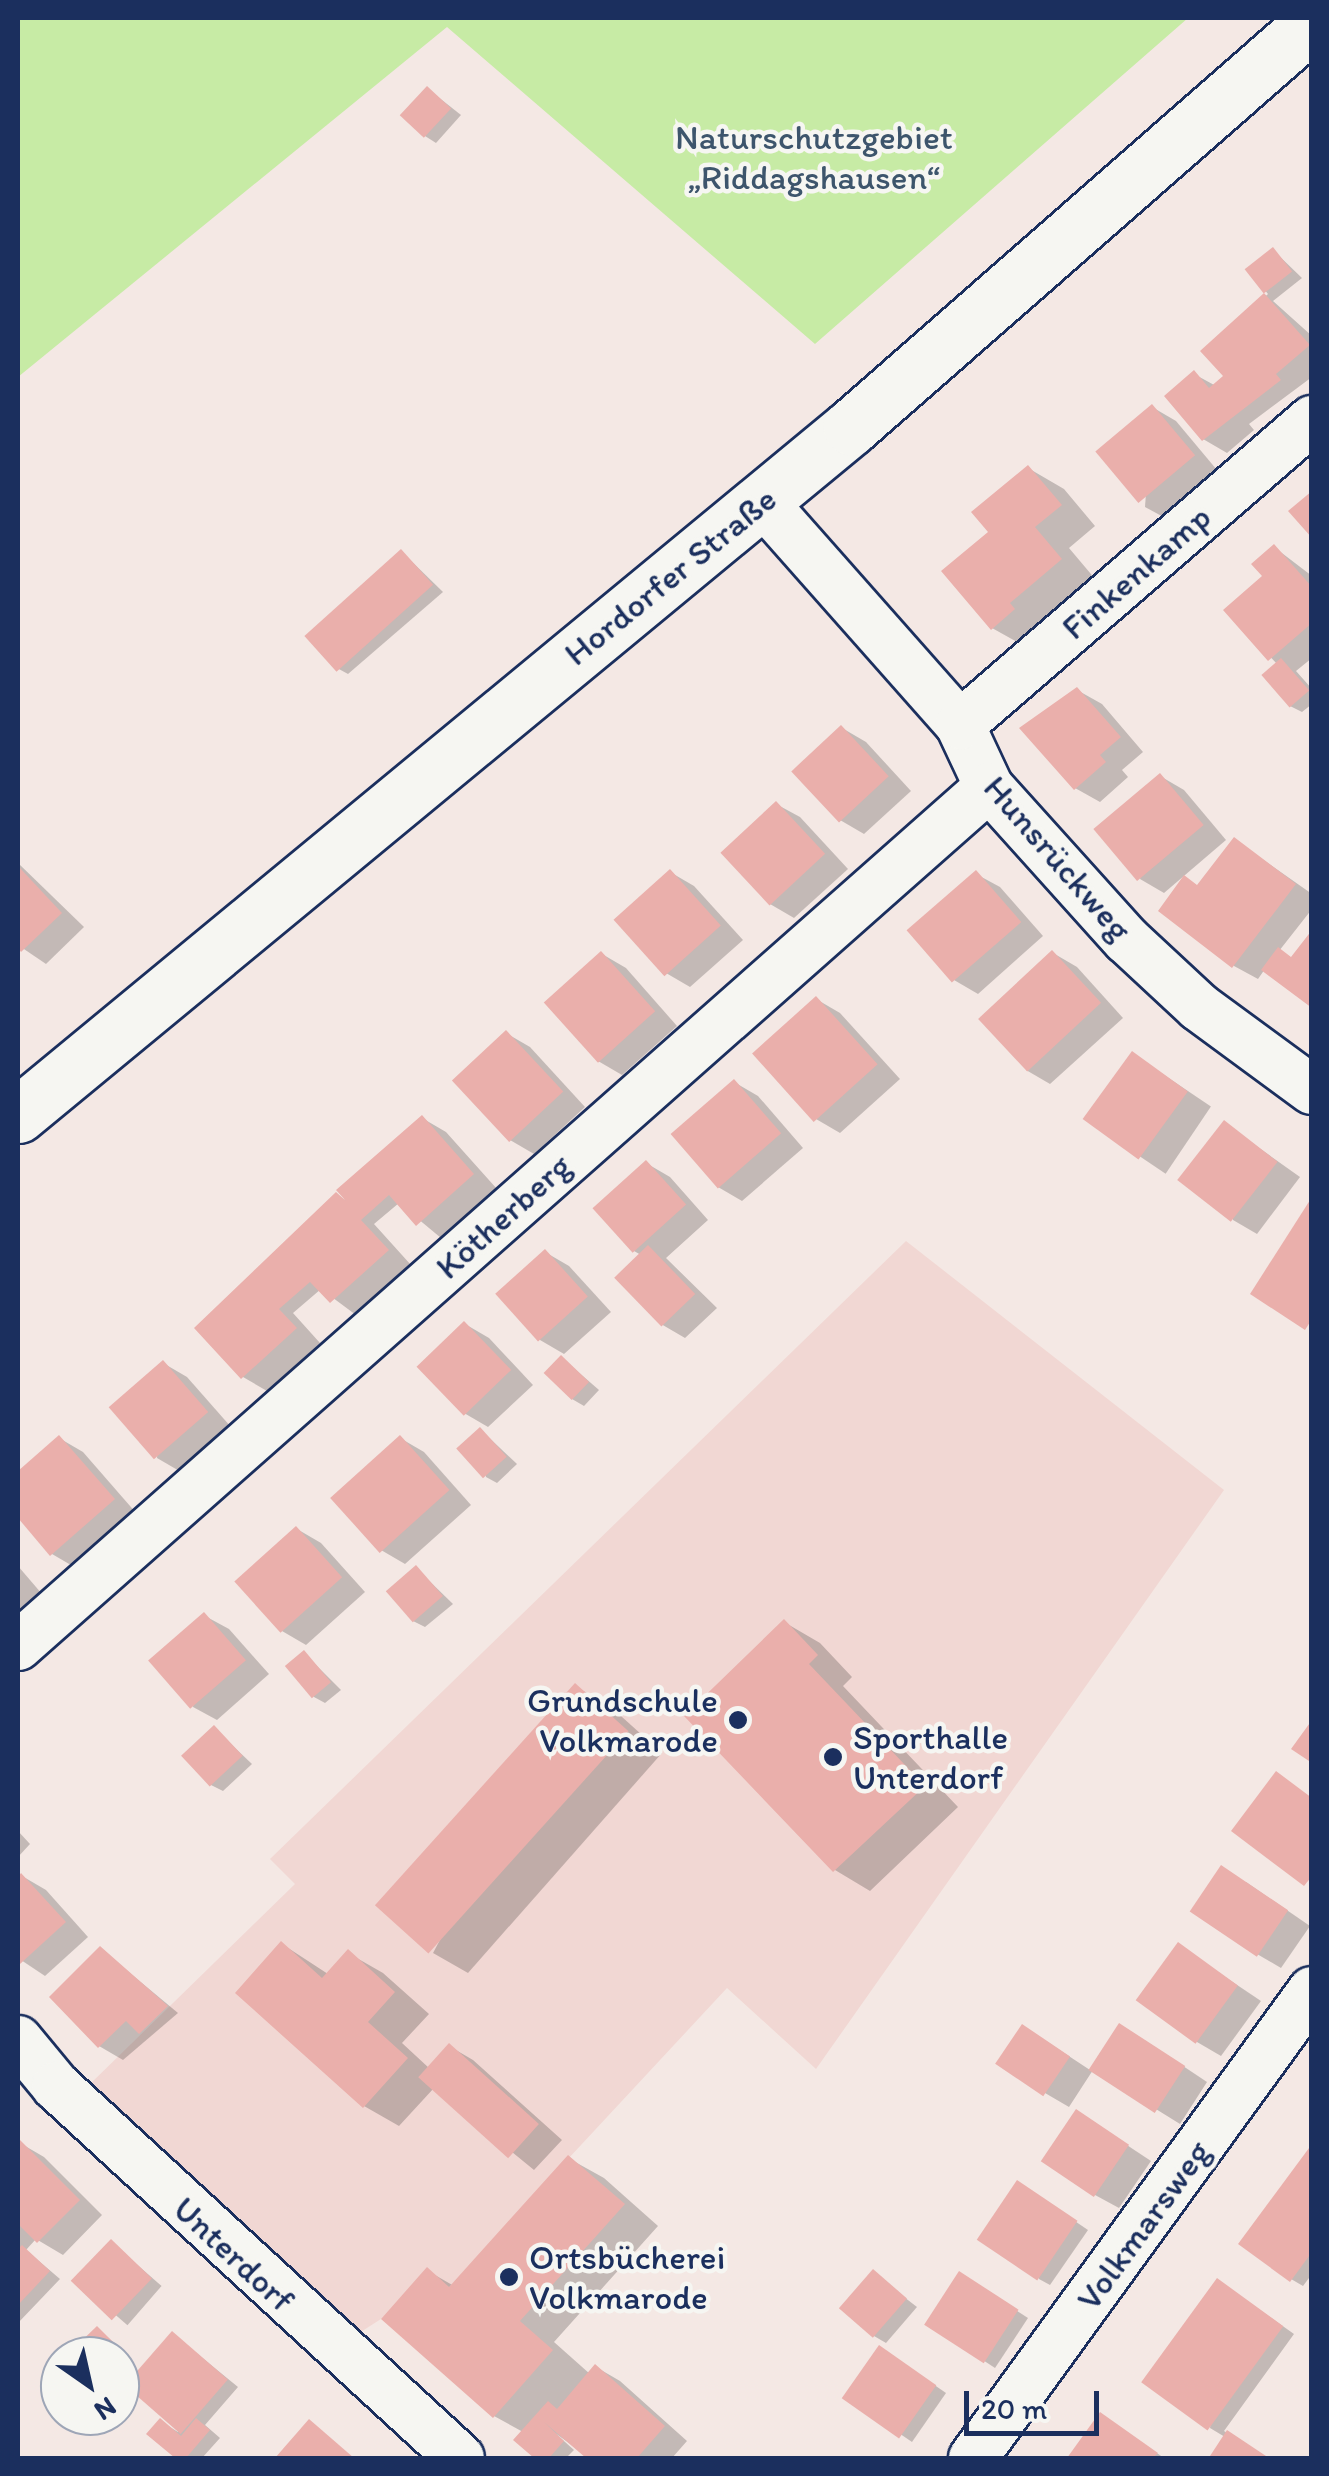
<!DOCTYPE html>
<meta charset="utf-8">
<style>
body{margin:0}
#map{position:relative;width:1329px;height:2476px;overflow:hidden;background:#f4e8e4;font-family:Itim,sans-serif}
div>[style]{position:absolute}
.built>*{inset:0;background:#f1d7d3}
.green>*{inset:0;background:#c7eba5}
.shadow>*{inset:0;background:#0003;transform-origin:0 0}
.building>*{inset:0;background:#eaafab;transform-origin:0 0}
.roads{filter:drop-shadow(2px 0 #1b2f5e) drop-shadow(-2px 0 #1b2f5e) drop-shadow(0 2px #1b2f5e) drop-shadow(0 -2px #1b2f5e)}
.street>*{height:48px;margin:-24px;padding:0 24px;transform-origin:24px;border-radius:24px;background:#f6f6f2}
.secondary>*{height:55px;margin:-27.5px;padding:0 27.5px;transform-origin:27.5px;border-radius:27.5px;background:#f6f6f2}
.dots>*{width:28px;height:28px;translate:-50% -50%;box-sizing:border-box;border:5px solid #f6f6f2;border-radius:50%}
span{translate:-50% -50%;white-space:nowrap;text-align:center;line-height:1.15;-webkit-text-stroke:9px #f6f6f2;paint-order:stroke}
.park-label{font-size:35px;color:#3d556c}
.street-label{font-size:35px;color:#1b2f5e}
.poi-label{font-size:35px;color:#1b2f5e}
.right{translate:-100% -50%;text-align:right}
.left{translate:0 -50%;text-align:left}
.frame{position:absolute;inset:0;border:20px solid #1b2f5e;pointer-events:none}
.north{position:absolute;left:40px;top:2336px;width:100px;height:100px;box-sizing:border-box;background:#f6f6f2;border:2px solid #9ea6b7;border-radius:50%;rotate:146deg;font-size:28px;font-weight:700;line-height:40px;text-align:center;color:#1b2f5e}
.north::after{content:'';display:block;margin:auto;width:35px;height:45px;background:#1b2f5e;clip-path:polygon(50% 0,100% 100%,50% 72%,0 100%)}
.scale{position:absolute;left:964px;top:2391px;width:135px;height:45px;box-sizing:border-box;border:5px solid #1b2f5e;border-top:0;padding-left:12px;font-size:30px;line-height:35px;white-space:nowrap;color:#1b2f5e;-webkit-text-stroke:8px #f6f6f2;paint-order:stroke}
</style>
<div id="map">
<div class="built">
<div style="clip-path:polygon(906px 1241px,1224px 1490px,816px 2069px,727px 1988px,449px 2287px,427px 2268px,381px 2319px,356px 2335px,89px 2085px,295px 1884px,270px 1859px)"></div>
</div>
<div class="green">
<div style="clip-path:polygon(18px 18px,1188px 18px,815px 344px,447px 27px,18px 377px)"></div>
</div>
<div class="shadow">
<div style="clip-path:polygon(428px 89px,461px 115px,436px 143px,425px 136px)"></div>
<div style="clip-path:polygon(1273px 250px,1302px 278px,1273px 301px,1312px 336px,1312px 377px,1249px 424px,1254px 430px,1227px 453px,1203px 439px,1194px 374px,1216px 386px,1226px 377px,1204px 351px,1268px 294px,1248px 270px)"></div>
<div style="clip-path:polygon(1152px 407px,1176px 421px,1217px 470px,1169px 520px,1145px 507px)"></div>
<div style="clip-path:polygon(1028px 468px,1064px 489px,1095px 526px,1069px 548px,1096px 580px,1028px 648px,992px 628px,991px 532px)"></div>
<div style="clip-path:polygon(1274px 547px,1312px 576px,1312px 658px,1296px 671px,1312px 689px,1312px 704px,1302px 712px,1290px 706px,1277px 664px,1227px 610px,1265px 576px)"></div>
<div style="clip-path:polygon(402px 552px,443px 592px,348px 674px,337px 668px)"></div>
<div style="clip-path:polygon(1077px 690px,1102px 704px,1143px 752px,1122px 770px,1128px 777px,1100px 802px,1075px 788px,1023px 728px)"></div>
<div style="clip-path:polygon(842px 728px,866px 742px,911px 791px,864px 834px,840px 820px)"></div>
<div style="clip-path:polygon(1160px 776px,1184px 790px,1226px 840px,1164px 893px,1140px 879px)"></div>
<div style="clip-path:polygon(776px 804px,800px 817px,848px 869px,794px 918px,770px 904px)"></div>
<div style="clip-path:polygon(1235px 840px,1312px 894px,1312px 909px,1279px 951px,1292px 959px,1312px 1005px,1265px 969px,1258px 979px,1234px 966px,1199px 887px)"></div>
<div style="clip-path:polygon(18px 863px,84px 927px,46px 964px,18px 945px)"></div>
<div style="clip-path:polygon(670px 872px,694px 886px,743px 940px,690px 987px,666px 973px,617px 920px)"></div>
<div style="clip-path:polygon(976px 874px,1000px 887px,1043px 936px,978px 994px,954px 980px)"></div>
<div style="clip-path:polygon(1053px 953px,1077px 967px,1123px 1018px,1050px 1084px,1026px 1070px)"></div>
<div style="clip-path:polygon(602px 954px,626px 968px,677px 1026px,622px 1075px,598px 1061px)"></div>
<div style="clip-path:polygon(816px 999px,840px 1013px,900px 1079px,840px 1133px,816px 1119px)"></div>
<div style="clip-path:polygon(506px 1033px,530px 1047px,585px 1107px,534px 1154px,510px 1140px)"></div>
<div style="left:1133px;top:1054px;width:94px;height:81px;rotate:34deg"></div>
<div style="clip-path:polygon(734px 1082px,758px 1096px,803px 1148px,742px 1201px,718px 1187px)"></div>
<div style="clip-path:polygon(422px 1118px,446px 1132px,497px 1189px,441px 1238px,399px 1203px,374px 1224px,411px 1265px,356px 1315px,321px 1289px,293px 1313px,320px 1343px,267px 1391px,243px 1377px,198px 1328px,336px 1195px,349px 1202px)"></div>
<div style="clip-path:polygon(1224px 1123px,1300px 1177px,1257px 1234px,1233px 1220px)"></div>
<div style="clip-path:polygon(646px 1163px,670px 1177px,708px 1220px,666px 1258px,717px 1308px,685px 1338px,661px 1324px,641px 1255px,634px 1251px)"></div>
<div style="clip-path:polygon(545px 1252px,569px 1266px,611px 1312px,564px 1354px,540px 1340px)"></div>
<div style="clip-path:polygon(465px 1324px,489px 1338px,533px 1385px,488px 1427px,464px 1413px)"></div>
<div style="clip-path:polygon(562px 1358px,599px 1390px,584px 1406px,572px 1399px)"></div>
<div style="clip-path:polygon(163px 1363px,187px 1377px,231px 1427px,181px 1472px,157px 1458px)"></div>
<div style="clip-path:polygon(481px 1430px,517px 1464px,497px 1483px,486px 1477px)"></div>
<div style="clip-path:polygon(59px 1438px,83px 1452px,137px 1514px,76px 1568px,52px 1554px,18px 1514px,18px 1474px)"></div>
<div style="clip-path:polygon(400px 1438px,424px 1452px,471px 1505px,405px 1564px,381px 1550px)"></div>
<div style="clip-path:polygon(297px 1529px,321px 1543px,365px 1592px,306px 1645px,282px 1631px)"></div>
<div style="clip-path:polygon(18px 1566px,42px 1594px,18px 1615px)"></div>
<div style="clip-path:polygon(416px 1568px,453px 1604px,425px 1627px,413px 1621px)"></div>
<div style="clip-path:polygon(205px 1616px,229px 1629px,269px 1674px,217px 1720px,193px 1707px)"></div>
<div style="clip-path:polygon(784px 1622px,820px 1643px,852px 1677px,843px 1686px,958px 1807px,870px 1891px,835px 1870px,687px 1716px)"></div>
<div style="clip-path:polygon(304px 1653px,341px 1690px,325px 1703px,314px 1697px)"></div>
<div style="clip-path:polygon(575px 1686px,611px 1707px,662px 1753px,468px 1973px,433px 1953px)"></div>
<div style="clip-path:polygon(214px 1728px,252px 1764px,223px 1791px,211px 1785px)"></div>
<div style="clip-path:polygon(18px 1831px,30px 1844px,18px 1857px)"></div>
<div style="clip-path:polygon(22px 1876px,46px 1890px,88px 1937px,45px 1976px,18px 1958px)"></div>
<div style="clip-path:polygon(1246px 1882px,1310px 1926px,1281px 1968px,1257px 1954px)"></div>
<div style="clip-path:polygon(282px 1944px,328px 1974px,348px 1953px,383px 1973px,429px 2014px,402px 2043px,429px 2068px,449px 2046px,473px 2060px,562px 2140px,534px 2170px,434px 2088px,399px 2126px,364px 2106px)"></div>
<div style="clip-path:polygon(1179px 1946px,1261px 2001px,1221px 2056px,1197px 2042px)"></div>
<div style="clip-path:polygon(101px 1949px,178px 2013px,123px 2060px,99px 2046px)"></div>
<div style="clip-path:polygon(1144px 2040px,1207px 2082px,1180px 2124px,1093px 2070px,1069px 2107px,1045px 2093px,1046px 2041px,1090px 2070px)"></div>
<div style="clip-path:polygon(1077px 2112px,1151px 2161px,1119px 2208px,1095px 2195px)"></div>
<div style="clip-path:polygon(20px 2143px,44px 2157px,102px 2215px,63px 2255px,36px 2239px,26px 2250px,60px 2279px,18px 2323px)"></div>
<div style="clip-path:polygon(1312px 2148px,1312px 2274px,1303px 2286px,1291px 2279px)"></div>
<div style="clip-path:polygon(568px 2158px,604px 2178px,658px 2226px,554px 2342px,590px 2374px,596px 2367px,620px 2381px,687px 2441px,672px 2458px,590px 2458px,555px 2433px,574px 2450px,566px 2458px,538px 2458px,516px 2440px,523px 2432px,494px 2416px,428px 2271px,454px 2286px)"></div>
<div style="clip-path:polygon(1029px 2190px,1088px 2230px,1050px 2285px,1039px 2279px)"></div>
<div style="left:111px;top:2242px;width:67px;height:52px;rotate:41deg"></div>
<div style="clip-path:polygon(873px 2273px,917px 2307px,886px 2343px,874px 2336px)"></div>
<div style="clip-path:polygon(971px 2281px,1028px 2318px,995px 2368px,928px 2324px)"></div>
<div style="clip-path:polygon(1229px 2288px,1294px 2334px,1224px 2431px,1267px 2458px,1213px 2455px,1225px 2437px,1210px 2428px)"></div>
<div style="clip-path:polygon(98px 2329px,126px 2353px,120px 2358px,79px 2356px)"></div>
<div style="clip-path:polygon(173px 2334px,238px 2387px,205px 2425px,220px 2438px,202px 2458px,178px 2458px,150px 2433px,160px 2421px,178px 2432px)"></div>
<div style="clip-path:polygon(891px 2355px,946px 2393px,912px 2442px,846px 2397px)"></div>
<div style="clip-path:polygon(1101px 2416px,1112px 2422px,1164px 2458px,1070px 2458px)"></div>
</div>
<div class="building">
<div style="left:427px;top:86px;width:33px;height:40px;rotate:43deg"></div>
<div style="left:1273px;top:247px;width:31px;height:36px;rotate:52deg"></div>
<div style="clip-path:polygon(1264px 293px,1310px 345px,1276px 374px,1281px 380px,1202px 441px,1164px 396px,1194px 370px,1209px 388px,1223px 376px,1200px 351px)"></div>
<div style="left:1152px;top:404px;width:67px;height:74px;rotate:50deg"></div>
<div style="clip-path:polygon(1028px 465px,1062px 505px,1035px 527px,1062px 559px,1010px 603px,1015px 609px,991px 630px,941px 571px,988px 532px,971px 512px)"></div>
<div style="clip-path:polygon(1312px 491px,1312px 538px,1288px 511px)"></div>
<div style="clip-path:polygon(1274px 544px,1312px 587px,1312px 623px,1268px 661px,1223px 610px,1262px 576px,1251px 564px)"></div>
<div style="left:401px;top:549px;width:48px;height:130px;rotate:48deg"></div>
<div style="left:1281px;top:658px;width:43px;height:26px;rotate:49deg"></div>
<div style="clip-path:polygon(1077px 687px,1121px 737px,1100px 755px,1106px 762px,1074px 790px,1019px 728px)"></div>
<div style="left:841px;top:725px;width:70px;height:68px;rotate:47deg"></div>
<div style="left:1160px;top:773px;width:68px;height:87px;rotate:50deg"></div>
<div style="left:776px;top:801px;width:72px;height:76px;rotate:47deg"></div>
<div style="clip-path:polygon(1234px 837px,1296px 884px,1232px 968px,1158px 911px,1184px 875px,1197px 885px)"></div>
<div style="clip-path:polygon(18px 866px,62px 913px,21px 952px,18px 948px)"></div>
<div style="left:670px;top:869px;width:76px;height:76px;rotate:48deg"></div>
<div style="left:976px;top:870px;width:69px;height:92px;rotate:49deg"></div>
<div style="clip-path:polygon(1312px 930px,1312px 1008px,1261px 970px,1278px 947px,1291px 957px)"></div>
<div style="left:1052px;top:950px;width:72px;height:101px;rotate:47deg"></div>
<div style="left:601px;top:951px;width:81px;height:77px;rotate:48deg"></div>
<div style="left:816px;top:996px;width:92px;height:86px;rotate:48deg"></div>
<div style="left:506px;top:1030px;width:84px;height:74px;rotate:47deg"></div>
<div style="left:1132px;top:1051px;width:69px;height:84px;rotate:36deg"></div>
<div style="left:734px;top:1079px;width:72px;height:84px;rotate:49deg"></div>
<div style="clip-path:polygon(422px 1115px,474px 1174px,416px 1226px,389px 1195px,361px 1220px,389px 1250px,330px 1303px,310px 1282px,279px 1309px,297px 1328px,241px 1379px,194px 1328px,336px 1192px,346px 1201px,336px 1190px)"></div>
<div style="left:1224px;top:1120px;width:68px;height:76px;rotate:38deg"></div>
<div style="left:646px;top:1160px;width:60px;height:72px;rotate:48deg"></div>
<div style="clip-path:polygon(1312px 1197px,1312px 1319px,1305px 1330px,1250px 1294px)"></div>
<div style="left:648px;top:1245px;width:68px;height:47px;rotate:46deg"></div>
<div style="left:545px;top:1249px;width:64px;height:67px;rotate:48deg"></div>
<div style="left:464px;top:1321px;width:68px;height:66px;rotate:46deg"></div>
<div style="left:561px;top:1355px;width:39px;height:25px;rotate:44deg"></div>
<div style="left:163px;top:1360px;width:69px;height:72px;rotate:49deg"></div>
<div style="left:480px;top:1427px;width:40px;height:32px;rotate:48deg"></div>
<div style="clip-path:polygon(59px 1435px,115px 1499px,50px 1556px,18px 1518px,18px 1471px)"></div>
<div style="left:400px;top:1435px;width:74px;height:94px;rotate:48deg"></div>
<div style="left:296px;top:1526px;width:69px;height:83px;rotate:48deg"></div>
<div style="left:416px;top:1565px;width:41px;height:40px;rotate:49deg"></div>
<div style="left:204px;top:1612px;width:64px;height:74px;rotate:49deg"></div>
<div style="clip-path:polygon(784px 1619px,818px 1655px,809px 1664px,925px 1786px,833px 1872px,684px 1716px)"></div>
<div style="left:304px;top:1650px;width:42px;height:25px;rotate:50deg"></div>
<div style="left:575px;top:1683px;width:72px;height:299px;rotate:42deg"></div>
<div style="clip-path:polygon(1312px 1720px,1312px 1763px,1291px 1749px)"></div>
<div style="left:214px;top:1725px;width:42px;height:45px;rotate:47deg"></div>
<div style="clip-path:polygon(1276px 1771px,1312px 1798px,1312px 1876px,1304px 1886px,1231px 1831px)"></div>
<div style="left:1221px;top:1865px;width:81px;height:56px;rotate:34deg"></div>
<div style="clip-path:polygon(21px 1873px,66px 1922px,20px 1964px,18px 1877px)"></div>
<div style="clip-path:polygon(281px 1941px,322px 1978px,348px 1949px,395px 1992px,368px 2022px,408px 2058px,363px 2108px,235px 1993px)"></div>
<div style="left:1178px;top:1942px;width:74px;height:72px;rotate:36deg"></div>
<div style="clip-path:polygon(100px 1946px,168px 2006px,139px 2034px,126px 2021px,98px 2048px,49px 1997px)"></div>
<div style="left:1119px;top:2023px;width:79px;height:56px;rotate:33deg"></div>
<div style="left:1022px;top:2024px;width:58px;height:48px;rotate:34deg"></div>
<div style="left:449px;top:2043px;width:121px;height:46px;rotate:42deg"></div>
<div style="left:1076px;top:2109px;width:64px;height:63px;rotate:34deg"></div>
<div style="clip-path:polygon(20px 2140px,80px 2200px,37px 2243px,18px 2224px)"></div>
<div style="clip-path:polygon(1312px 2144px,1312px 2252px,1290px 2282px,1238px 2244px)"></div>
<div style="clip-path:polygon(568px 2155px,625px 2204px,520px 2321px,553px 2350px,493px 2418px,381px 2319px,427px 2267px,449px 2287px)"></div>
<div style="left:1017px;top:2180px;width:73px;height:72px;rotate:34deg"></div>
<div style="left:111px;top:2239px;width:57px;height:58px;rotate:44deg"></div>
<div style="clip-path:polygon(22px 2245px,50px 2271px,18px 2305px,18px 2249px)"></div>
<div style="left:873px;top:2269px;width:45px;height:52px;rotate:41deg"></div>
<div style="left:959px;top:2271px;width:71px;height:64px;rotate:33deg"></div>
<div style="left:1217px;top:2278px;width:82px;height:129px;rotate:36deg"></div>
<div style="clip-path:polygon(97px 2326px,116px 2345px,105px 2356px,76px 2356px,71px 2351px)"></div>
<div style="left:172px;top:2331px;width:74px;height:72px;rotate:41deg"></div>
<div style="left:879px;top:2345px;width:70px;height:65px;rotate:35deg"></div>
<div style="clip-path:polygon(595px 2364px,665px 2426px,637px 2458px,586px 2458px,544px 2422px,564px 2441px,549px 2458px,534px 2458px,513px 2440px,548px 2401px,557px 2409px)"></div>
<div style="clip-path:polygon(1100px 2412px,1158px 2453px,1153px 2458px,1067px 2458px)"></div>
<div style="clip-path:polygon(160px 2418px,181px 2436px,196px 2418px,210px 2430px,186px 2458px,175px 2458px,146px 2434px)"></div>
<div style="clip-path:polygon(309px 2419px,354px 2458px,275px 2458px)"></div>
<div style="clip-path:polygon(1227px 2430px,1269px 2458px,1210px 2456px)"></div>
</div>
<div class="roads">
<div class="street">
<div style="left:762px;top:501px;width:299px;rotate:48.5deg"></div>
<div style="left:960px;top:725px;width:68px;rotate:64.9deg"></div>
<div style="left:989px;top:787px;width:206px;rotate:48deg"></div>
<div style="left:1127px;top:940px;width:98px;rotate:42.9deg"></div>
<div style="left:1199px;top:1007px;width:140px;rotate:36.3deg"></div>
<div style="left:960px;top:725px;width:466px;rotate:-40.9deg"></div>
<div style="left:18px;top:1646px;width:1296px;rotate:-41.5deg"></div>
<div style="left:18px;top:2040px;width:60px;rotate:50.4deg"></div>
<div style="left:56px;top:2086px;width:549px;rotate:42.64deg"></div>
<div style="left:973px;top:2458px;width:577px;rotate:-54.02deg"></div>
</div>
<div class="secondary">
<div style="left:18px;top:1115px;width:1080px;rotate:-39.55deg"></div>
<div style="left:851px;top:427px;width:613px;rotate:-41.23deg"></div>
</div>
</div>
<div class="dots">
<div style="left:738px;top:1720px;background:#1b2f5e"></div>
<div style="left:833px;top:1757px;background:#1b2f5e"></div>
<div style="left:509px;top:2277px;background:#1b2f5e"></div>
</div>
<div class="park-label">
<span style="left:814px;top:157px">Naturschutzgebiet<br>„Riddagshausen“</span>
</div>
<div class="street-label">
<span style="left:1136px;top:572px;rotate:-41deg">Finkenkamp</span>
<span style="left:670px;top:576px;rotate:-39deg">Hordorfer Straße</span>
<span style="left:1058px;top:858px;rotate:49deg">Hunsrückweg</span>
<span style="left:503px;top:1216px;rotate:-42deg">Kötherberg</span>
<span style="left:1143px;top:2225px;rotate:-54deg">Volkmarsweg</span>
<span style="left:234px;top:2254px;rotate:43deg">Unterdorf</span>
</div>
<div class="poi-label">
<span class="right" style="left:718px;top:1720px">Grundschule<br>Volkmarode</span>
<span class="left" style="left:853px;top:1757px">Sporthalle<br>Unterdorf</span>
<span class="left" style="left:529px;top:2277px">Ortsbücherei<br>Volkmarode</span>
</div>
<div class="frame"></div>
<div class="north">N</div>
<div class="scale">20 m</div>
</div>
